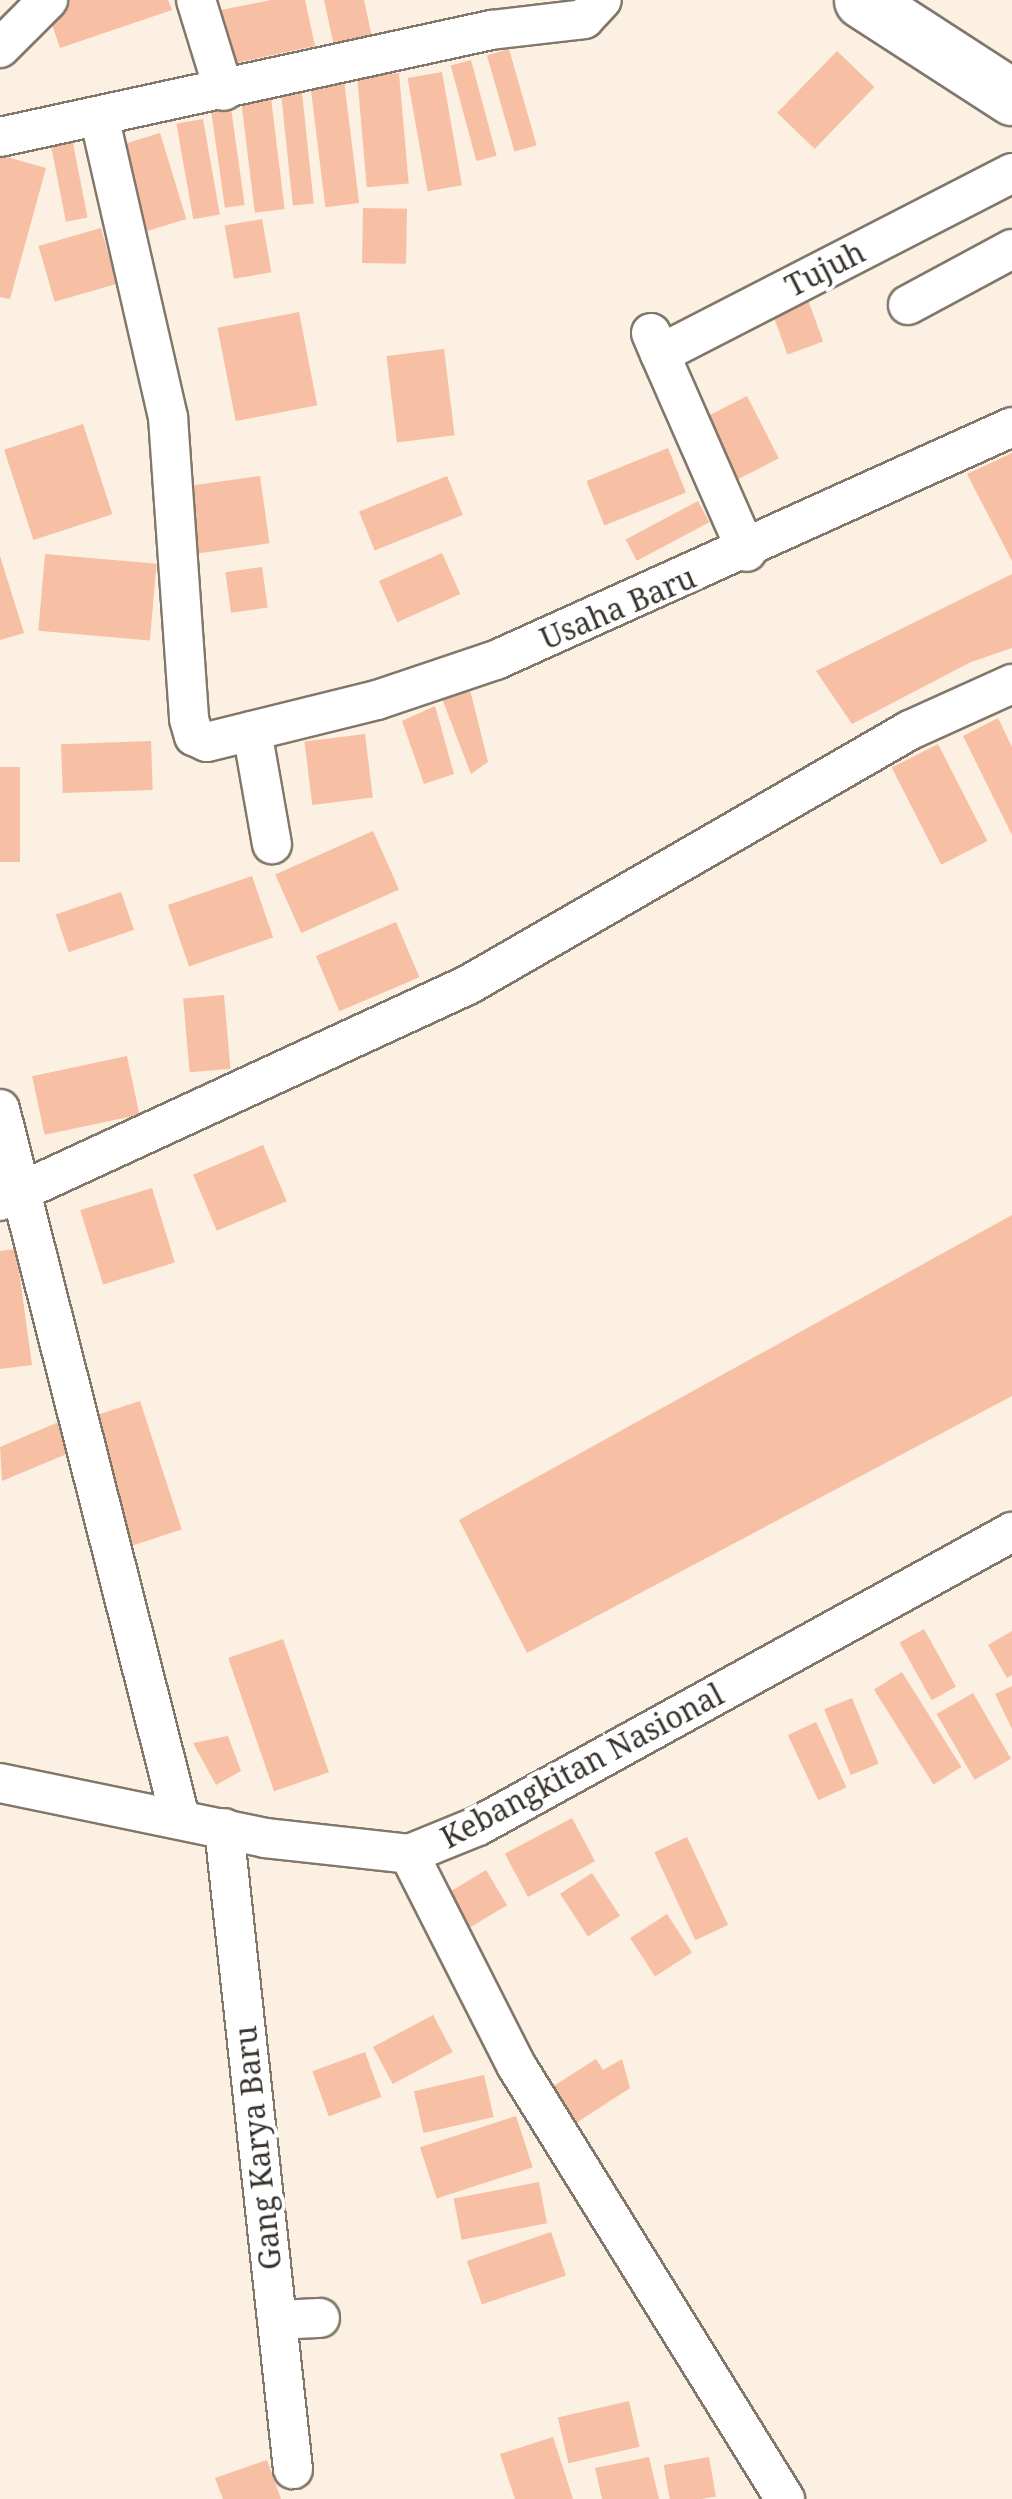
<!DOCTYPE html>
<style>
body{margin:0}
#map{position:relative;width:1012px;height:2499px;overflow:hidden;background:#fbf0e1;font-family:"Noto Serif",serif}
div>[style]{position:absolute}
.building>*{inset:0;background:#f7bfa4;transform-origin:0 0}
.roads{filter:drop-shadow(2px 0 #81776a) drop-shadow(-2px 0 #81776a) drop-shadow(0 2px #81776a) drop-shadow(0 -2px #81776a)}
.minor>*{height:38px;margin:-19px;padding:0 19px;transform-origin:19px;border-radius:19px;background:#fff}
.trunk>*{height:55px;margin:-27.5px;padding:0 27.5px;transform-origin:27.5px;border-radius:27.5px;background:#fff}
span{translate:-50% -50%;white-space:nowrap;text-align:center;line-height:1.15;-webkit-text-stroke:8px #fff;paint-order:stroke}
.street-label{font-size:30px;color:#38332e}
</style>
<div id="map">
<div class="building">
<div style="clip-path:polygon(66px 0,168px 0,172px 10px,60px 48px,46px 7px)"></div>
<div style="clip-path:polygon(271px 0,305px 0,315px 46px,222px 66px,211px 12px)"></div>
<div style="clip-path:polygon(324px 0,364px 0,372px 37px,334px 46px)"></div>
<div style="left:509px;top:49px;width:100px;height:23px;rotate:74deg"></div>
<div style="left:837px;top:51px;width:52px;height:86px;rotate:44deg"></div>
<div style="left:471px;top:60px;width:99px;height:21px;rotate:75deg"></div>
<div style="left:442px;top:72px;width:115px;height:35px;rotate:80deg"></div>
<div style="left:399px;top:73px;width:111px;height:42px;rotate:85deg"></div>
<div style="left:344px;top:80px;width:124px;height:34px;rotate:83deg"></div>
<div style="left:270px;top:90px;width:120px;height:30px;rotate:83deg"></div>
<div style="left:302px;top:92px;width:112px;height:21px;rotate:84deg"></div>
<div style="left:231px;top:108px;width:98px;height:20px;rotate:82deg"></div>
<div style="left:203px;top:119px;width:97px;height:27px;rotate:80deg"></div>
<div style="left:160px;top:133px;width:90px;height:41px;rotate:73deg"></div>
<div style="left:72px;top:138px;width:81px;height:22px;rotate:79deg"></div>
<div style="clip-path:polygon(0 155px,46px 168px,10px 299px,0 297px)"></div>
<div style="left:363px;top:208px;width:44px;height:55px;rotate:1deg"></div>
<div style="left:262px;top:219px;width:54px;height:38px;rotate:80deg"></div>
<div style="left:101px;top:228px;width:58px;height:65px;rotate:74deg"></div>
<div style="left:804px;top:289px;width:56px;height:38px;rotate:70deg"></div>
<div style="left:299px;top:312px;width:95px;height:83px;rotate:79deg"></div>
<div style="left:444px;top:349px;width:87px;height:58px;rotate:83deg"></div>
<div style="left:747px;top:396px;width:70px;height:51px;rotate:63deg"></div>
<div style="left:83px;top:424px;width:95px;height:83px;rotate:72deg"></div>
<div style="left:668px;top:448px;width:48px;height:88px;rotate:68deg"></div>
<div style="clip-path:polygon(1012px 453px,1012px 561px,967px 474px)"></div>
<div style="left:260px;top:476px;width:68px;height:76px;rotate:82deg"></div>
<div style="left:447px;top:476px;width:42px;height:95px;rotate:68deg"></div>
<div style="left:698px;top:501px;width:24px;height:82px;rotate:62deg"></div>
<div style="left:442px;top:553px;width:45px;height:69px;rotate:66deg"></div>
<div style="left:45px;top:554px;width:112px;height:77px;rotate:5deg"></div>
<div style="clip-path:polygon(0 556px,24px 633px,0 640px)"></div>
<div style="left:262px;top:567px;width:41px;height:37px;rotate:82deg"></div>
<div style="clip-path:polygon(1012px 574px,1012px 648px,971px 662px,852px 724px,816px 671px)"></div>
<div style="clip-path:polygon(469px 686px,488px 762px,471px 774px,441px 696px)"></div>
<div style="clip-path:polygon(435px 706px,454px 774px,424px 784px,402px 721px)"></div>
<div style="clip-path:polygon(998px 718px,1012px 747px,1012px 835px,963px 736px)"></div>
<div style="left:365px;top:734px;width:64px;height:61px;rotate:83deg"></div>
<div style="left:151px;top:741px;width:49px;height:90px;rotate:88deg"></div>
<div style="left:938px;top:744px;width:109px;height:52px;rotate:63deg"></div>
<div style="left:0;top:767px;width:20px;height:95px"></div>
<div style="left:373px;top:831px;width:64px;height:107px;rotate:66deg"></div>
<div style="left:252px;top:876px;width:65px;height:89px;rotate:71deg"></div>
<div style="left:121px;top:892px;width:40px;height:69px;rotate:71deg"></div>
<div style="left:396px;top:922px;width:60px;height:87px;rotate:67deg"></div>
<div style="left:224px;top:995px;width:74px;height:41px;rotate:85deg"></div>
<div style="left:127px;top:1056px;width:60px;height:97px;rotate:78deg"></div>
<div style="left:263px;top:1145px;width:61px;height:76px;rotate:67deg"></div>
<div style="left:152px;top:1188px;width:78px;height:75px;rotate:73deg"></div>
<div style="clip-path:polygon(1012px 1215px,1012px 1396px,527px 1653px,459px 1520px)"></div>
<div style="clip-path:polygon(16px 1249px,32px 1365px,0 1369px,0 1251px)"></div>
<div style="left:140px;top:1401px;width:135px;height:60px;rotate:72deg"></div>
<div style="clip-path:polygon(61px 1421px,74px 1451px,2px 1481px,0 1447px)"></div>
<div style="left:924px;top:1629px;width:66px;height:28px;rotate:61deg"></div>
<div style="clip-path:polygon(1012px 1631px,1012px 1675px,1007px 1678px,988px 1645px)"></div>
<div style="left:283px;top:1639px;width:141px;height:58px;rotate:71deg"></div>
<div style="left:902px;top:1672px;width:112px;height:33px;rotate:58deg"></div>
<div style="clip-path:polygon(1012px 1686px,1012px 1729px,995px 1694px)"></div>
<div style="left:973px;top:1693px;width:76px;height:42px;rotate:60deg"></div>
<div style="left:852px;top:1698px;width:71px;height:30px;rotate:68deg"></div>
<div style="left:816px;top:1722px;width:72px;height:31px;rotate:65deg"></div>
<div style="clip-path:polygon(228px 1736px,241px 1771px,216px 1785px,193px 1743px)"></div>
<div style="left:572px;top:1818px;width:49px;height:76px;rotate:62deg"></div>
<div style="left:687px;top:1837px;width:97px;height:36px;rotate:65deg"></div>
<div style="left:486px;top:1870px;width:41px;height:44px;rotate:59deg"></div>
<div style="left:592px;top:1873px;width:51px;height:38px;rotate:57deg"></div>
<div style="left:667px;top:1914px;width:46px;height:44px;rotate:57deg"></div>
<div style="left:433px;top:2015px;width:42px;height:68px;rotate:62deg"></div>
<div style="left:365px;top:2052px;width:48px;height:56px;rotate:70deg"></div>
<div style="clip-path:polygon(596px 2059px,603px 2070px,622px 2059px,630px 2088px,573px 2125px,549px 2089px)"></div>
<div style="left:484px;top:2075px;width:43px;height:72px;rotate:77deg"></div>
<div style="left:516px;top:2116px;width:54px;height:101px;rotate:72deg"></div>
<div style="left:539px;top:2182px;width:42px;height:87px;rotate:79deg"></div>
<div style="left:551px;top:2232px;width:46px;height:89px;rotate:71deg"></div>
<div style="left:629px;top:2401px;width:47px;height:73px;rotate:77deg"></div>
<div style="clip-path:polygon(553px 2437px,573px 2499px,515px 2499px,500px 2454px)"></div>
<div style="clip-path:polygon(649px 2457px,659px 2499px,602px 2499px,595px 2468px)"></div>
<div style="left:709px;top:2457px;width:40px;height:46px;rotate:80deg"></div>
<div style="clip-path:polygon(267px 2460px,281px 2499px,223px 2499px,215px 2478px)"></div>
</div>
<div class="roads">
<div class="minor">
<div style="left:196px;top:0;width:95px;rotate:72.9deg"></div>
<div style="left:0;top:48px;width:68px;rotate:-45deg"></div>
<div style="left:99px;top:116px;width:309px;rotate:77.1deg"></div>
<div style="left:168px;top:417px;width:303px;rotate:86deg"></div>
<div style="left:189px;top:719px;width:18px;rotate:74deg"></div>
<div style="left:194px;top:736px;width:14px;rotate:25deg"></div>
<div style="left:207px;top:742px;width:175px;rotate:-13.9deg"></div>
<div style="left:377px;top:700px;width:126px;rotate:-18.6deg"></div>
<div style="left:496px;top:660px;width:566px;rotate:-24.3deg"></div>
<div style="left:0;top:137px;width:503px;rotate:-12.29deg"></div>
<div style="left:491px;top:30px;width:94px;rotate:-6.7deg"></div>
<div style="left:584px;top:19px;width:26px;rotate:-47deg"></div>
<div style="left:908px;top:305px;width:118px;rotate:-28.3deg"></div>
<div style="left:651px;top:333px;width:23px;rotate:67deg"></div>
<div style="left:660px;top:354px;width:396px;rotate:-27.2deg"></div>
<div style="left:660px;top:354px;width:216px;rotate:66.3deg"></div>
<div style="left:252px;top:731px;width:115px;rotate:80deg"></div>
<div style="left:0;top:1109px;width:731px;rotate:75.75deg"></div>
<div style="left:0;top:1201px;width:515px;rotate:-24.78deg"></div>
<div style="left:468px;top:985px;width:510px;rotate:-29.98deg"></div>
<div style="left:910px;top:730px;width:112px;rotate:-24.3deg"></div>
<div style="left:0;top:1783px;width:271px;rotate:11.7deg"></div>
<div style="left:265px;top:1838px;width:145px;rotate:6.3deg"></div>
<div style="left:409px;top:1854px;width:74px;rotate:-22.1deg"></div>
<div style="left:478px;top:1826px;width:610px;rotate:-28.84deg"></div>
<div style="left:224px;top:1828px;width:645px;rotate:83.86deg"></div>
<div style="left:409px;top:1854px;width:237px;rotate:63.1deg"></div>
<div style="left:516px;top:2065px;width:511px;rotate:58.21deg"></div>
<div style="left:277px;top:2320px;width:43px;rotate:-2.7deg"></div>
</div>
<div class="trunk">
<div style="left:862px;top:0;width:179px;rotate:32.9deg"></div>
</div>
</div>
<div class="street-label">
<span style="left:825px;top:269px;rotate:-27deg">Tujuh</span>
<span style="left:618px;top:608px;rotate:-23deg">Usaha Baru</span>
<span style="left:582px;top:1766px;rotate:-28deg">Kebangkitan Nasional</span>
<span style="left:258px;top:2148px;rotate:-96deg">Gang Karya Baru</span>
</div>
</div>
